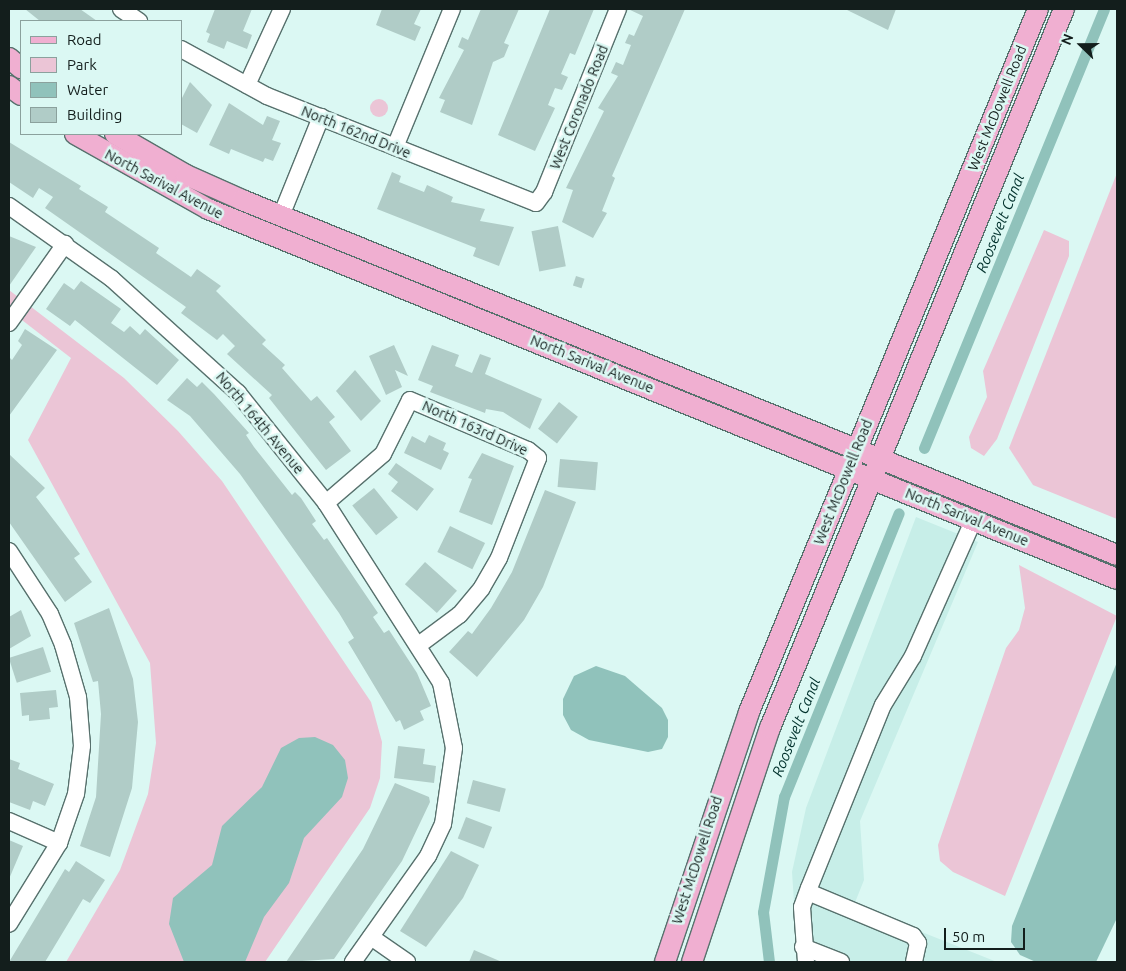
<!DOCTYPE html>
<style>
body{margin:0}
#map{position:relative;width:1126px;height:971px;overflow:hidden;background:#dbf8f3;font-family:Ubuntu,sans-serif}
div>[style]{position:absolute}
.built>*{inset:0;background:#c7eee8}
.green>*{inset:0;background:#ebc5d6}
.round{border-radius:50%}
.water>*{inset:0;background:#90c2bb}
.canal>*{height:11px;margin:-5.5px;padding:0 5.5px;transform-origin:5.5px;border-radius:5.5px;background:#90c2bb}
.building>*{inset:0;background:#b0ccc7;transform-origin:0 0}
.roads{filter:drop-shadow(1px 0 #57716d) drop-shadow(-1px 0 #57716d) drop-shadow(0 1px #57716d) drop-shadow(0 -1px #57716d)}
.minor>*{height:16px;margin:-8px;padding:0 8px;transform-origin:8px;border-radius:8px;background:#fff}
.major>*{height:20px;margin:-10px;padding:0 10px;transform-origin:10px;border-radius:10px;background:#f0afd1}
span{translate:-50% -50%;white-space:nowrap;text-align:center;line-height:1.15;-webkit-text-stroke:5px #dbf8f3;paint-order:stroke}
.street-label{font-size:14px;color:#131e1c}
.water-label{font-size:15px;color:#00312c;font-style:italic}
.frame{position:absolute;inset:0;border:10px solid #131e1c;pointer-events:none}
.legend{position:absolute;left:20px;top:20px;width:162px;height:115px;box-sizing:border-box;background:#dbf8f3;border:1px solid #8ba19d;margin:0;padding:6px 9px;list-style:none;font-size:15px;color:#131e1c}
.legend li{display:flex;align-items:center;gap:10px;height:25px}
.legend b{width:25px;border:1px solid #8ba19d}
.north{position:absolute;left:1056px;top:20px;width:50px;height:50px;-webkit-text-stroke:4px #dbf8f3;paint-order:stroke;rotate:292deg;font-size:14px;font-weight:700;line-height:20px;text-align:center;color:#131e1c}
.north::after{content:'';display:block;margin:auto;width:18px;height:22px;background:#131e1c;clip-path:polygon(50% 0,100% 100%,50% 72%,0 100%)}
.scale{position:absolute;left:944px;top:928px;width:81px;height:22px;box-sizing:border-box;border:2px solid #131e1c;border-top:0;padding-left:6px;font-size:15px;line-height:18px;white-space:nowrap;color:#131e1c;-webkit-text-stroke:4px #dbf8f3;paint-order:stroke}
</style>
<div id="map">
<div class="built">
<div style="clip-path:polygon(916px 517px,978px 542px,860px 821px,864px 880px,854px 905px,997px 962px,798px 962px,792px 872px,806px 808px)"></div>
</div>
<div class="green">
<div class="round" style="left:370px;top:99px;width:18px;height:18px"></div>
<div style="clip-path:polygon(1117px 173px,1117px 519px,1033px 485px,1009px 448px)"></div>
<div style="clip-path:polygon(1044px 230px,1069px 241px,1069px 256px,997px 439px,984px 456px,971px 448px,969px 437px,987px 397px,983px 371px)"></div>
<div style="clip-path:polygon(9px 290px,124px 378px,178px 431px,222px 481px,371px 702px,382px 742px,380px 778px,370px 808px,265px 962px,66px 962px,120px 870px,148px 794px,156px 743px,150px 663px,28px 440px,71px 358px,9px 310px)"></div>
<div style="clip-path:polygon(1019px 565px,1117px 616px,1005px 896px,953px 872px,940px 861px,938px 845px,1006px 648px,1019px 630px,1025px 608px)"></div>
</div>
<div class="water">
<div style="clip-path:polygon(1117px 662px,1117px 918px,1096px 962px,1036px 962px,1020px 955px,1011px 942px,1012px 926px)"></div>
<div style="clip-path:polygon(596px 666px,625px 676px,662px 708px,668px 720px,668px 737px,662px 749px,648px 752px,589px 740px,571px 730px,563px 715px,563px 699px,574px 676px)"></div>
<div style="clip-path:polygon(315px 737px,333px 745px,345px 760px,348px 778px,342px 797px,304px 838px,289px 883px,264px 917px,245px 962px,184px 962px,169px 924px,173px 898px,212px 865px,222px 826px,262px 787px,281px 748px,299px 738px)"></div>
</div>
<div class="canal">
<div style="left:924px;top:448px;width:474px;rotate:-67.7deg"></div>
<div style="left:769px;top:962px;width:50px;rotate:-96.8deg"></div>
<div style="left:763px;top:912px;width:117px;rotate:-79.7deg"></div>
<div style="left:784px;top:797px;width:306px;rotate:-68deg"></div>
</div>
<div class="building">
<div style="clip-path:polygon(25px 9px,80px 9px,97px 21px,40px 21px)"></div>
<div style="clip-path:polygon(215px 9px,252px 9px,243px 31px,252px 35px,247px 49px,227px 41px,224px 49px,207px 42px,210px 34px,206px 32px)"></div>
<div style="clip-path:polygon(382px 9px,421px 9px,414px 24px,421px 27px,415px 41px,376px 25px)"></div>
<div style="clip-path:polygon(481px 9px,519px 9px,504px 43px,509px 45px,504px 57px,493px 62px,472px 125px,440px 112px,445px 100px,439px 98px,464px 50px,458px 47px,462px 37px,468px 40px)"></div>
<div style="clip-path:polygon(550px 9px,594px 9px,575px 55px,570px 53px,561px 74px,568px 77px,562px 90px,555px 88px,548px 105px,555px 108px,535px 151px,498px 135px)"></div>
<div style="clip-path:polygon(628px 9px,685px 9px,612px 176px,615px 178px,602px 211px,607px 213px,593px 238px,562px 222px,573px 190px,566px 188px,604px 111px,598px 108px,618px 76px,611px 73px,616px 62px,623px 65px,631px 45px,625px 43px,629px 34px,634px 36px,643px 16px)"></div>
<div style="clip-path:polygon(845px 9px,896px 9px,888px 30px)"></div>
<div style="clip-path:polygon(190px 82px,212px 105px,197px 133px,181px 124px,181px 100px)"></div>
<div style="clip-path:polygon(229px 103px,263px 125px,267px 116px,280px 121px,272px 140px,281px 143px,273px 161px,265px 158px,263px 162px,231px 149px,229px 154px,209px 145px)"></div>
<div style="clip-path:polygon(9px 142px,81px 186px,79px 189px,108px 207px,105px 212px,159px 248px,156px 253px,191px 277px,197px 269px,221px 286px,216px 291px,266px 340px,262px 344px,285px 365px,282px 368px,311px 401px,317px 396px,335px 417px,329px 422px,351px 451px,326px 470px,269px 398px,272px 395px,227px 354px,235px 346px,223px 334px,217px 340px,181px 313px,186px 307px,45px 208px,53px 197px,39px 188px,33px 198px,9px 182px)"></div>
<div style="clip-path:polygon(392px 172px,401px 176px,399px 182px,424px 192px,427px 185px,453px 197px,451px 202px,485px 209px,480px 221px,514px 227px,499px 266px,473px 256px,476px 248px,377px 209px)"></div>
<div style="left:558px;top:226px;width:41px;height:27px;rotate:79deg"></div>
<div style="clip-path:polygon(9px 236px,36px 247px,9px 286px)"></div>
<div style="left:576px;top:276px;width:9px;height:10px;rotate:18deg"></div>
<div style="clip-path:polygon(81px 281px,121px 309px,111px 323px,124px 332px,130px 326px,140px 335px,145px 329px,179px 360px,157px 385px,75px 320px,70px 326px,46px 309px,64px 283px,74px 290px)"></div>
<div style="clip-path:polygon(25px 329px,57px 350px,9px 416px,9px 357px,12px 360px,22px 345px,18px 341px)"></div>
<div style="clip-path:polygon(394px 345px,408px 376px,395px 370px,402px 387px,386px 395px,369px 356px)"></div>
<div style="clip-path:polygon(432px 345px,459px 355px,455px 366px,472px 373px,480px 354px,491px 358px,485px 374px,542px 399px,530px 429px,503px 412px,486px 409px,485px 413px,430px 392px,433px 386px,418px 380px)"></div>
<div style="clip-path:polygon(355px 370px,381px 401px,361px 421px,336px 391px)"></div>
<div style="clip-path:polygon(187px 378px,197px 387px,202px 382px,214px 394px,249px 433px,246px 435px,254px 447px,292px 495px,295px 492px,301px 498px,316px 521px,312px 524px,324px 540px,327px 538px,378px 613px,373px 617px,384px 633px,389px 630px,417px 673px,431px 706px,420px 711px,424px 720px,404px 730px,400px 720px,396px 722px,348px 642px,354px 638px,339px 613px,240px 474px,190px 416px,167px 400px)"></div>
<div style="left:559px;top:402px;width:24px;height:34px;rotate:38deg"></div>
<div style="clip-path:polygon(429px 435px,446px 443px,443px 450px,449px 453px,441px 470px,404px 453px,412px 436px,425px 443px)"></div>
<div style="clip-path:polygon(482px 453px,514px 466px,492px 525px,459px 512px,472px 479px,468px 478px)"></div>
<div style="clip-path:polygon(9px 454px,45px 488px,36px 497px,80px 554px,74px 558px,92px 582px,65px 602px,9px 522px)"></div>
<div style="left:560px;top:459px;width:38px;height:28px;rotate:5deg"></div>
<div style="clip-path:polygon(396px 463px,434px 489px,417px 511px,391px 491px,398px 482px,388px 474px)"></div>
<div style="left:374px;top:488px;width:38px;height:28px;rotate:51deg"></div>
<div style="clip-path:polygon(545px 490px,576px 502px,543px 587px,524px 620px,477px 677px,449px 652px,468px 631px,472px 634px,491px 608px,512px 572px)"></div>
<div style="left:450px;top:526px;width:39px;height:29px;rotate:26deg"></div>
<div style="left:425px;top:562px;width:43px;height:30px;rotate:42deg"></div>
<div style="clip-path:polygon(109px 608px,133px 679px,138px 722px,132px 788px,110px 857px,80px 846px,96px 797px,101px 714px,98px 681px,93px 682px,74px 623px)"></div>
<div style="clip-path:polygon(21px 610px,31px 636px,9px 649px,9px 617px)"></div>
<div style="left:43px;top:647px;width:26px;height:36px;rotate:72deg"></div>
<div style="clip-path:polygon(56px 690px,58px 707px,49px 708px,50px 719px,29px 721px,29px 715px,22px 716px,20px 693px)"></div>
<div style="clip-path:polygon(398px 746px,425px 749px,423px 764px,436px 766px,434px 783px,394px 778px)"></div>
<div style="clip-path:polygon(9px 759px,20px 763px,18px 769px,54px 784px,45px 806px,33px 801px,30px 810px,9px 802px)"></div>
<div style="left:473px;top:780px;width:34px;height:24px;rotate:15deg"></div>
<div style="clip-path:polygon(395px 783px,429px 797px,430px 802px,402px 861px,334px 959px,286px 962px,363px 849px)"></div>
<div style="left:466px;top:817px;width:28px;height:23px;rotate:21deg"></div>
<div style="clip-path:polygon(9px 840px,23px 846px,9px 879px)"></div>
<div style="clip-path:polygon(451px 851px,479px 865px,463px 898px,426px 947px,400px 931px)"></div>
<div style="clip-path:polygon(76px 861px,105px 880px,90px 903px,83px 899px,45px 962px,9px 962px,65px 869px,69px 872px)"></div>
<div style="clip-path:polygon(474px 950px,502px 962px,469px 962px)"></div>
</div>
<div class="roads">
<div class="minor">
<div style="left:121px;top:9px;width:22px;rotate:34deg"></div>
<div style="left:181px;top:49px;width:98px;rotate:28.7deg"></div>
<div style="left:267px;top:96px;width:289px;rotate:21.7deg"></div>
<div style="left:536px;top:203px;width:14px;rotate:-54deg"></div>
<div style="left:544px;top:192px;width:197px;rotate:-68deg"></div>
<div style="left:247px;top:85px;width:84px;rotate:-65.3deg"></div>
<div style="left:395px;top:147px;width:149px;rotate:-67.6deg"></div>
<div style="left:9px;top:206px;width:126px;rotate:35.3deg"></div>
<div style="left:112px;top:279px;width:170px;rotate:42.1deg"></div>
<div style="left:238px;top:393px;width:141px;rotate:51.3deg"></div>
<div style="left:326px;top:503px;width:214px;rotate:57.4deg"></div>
<div style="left:441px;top:683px;width:66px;rotate:78.7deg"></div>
<div style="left:454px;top:748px;width:77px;rotate:98.2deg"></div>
<div style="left:443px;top:824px;width:35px;rotate:115deg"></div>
<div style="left:428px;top:856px;width:130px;rotate:125.3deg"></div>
<div style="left:281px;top:216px;width:107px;rotate:-68deg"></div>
<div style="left:9px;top:323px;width:97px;rotate:-54.7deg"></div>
<div style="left:326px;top:503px;width:75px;rotate:-40.7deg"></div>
<div style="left:383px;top:454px;width:60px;rotate:-63.4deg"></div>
<div style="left:410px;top:400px;width:128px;rotate:23deg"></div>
<div style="left:528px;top:450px;width:13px;rotate:39deg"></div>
<div style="left:538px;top:458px;width:107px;rotate:111.3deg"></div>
<div style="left:499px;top:558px;width:34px;rotate:120deg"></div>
<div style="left:482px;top:588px;width:35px;rotate:130deg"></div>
<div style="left:459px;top:615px;width:49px;rotate:143.4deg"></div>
<div style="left:9px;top:551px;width:75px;rotate:56.9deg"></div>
<div style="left:50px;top:614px;width:34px;rotate:67deg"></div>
<div style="left:63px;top:645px;width:54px;rotate:73.9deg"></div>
<div style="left:78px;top:697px;width:49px;rotate:85.3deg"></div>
<div style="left:82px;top:746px;width:48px;rotate:97.1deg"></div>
<div style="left:76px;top:794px;width:52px;rotate:109.1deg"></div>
<div style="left:59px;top:843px;width:95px;rotate:121.7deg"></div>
<div style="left:9px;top:821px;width:55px;rotate:23.7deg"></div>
<div style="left:808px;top:892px;width:114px;rotate:22.7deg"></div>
<div style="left:913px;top:936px;width:9px;rotate:54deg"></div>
<div style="left:918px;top:943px;width:19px;rotate:102deg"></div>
<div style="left:371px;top:937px;width:44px;rotate:34.8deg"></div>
<div style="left:803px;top:947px;width:41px;rotate:21.5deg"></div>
<div style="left:806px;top:962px;width:55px;rotate:-94.2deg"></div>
<div style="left:802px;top:907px;width:20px;rotate:-70deg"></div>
<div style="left:809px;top:888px;width:197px;rotate:-68deg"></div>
<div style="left:883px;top:705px;width:57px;rotate:-58.5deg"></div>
<div style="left:913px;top:656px;width:150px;rotate:-66deg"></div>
</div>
<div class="major">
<div style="left:9px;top:58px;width:16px;rotate:40deg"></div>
<div style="left:9px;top:86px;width:15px;rotate:37deg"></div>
<div style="left:75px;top:134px;width:153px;rotate:29.4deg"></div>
<div style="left:208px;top:209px;width:981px;rotate:22.15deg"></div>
<div style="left:115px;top:134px;width:82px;rotate:30deg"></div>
<div style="left:186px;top:175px;width:61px;rotate:24.1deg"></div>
<div style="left:242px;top:200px;width:944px;rotate:22.08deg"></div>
<div style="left:665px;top:962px;width:264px;rotate:-71.4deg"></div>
<div style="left:749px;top:712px;width:760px;rotate:-67.65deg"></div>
<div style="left:692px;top:962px;width:247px;rotate:-71.6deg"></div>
<div style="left:770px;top:728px;width:777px;rotate:-67.76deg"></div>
</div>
</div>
<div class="street-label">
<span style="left:579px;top:107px;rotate:-68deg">West Coronado Road</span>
<span style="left:997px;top:108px;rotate:-68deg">West McDowell Road</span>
<span style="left:356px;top:132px;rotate:22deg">North 162nd Drive</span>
<span style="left:164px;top:184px;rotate:28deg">North Sarival Avenue</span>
<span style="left:592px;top:364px;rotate:22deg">North Sarival Avenue</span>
<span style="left:260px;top:423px;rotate:50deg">North 164th Avenue</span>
<span style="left:475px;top:428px;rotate:24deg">North 163rd Drive</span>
<span style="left:843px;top:482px;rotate:-68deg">West McDowell Road</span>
<span style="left:967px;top:517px;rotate:22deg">North Sarival Avenue</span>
<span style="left:697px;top:860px;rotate:-72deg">West McDowell Road</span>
</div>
<div class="water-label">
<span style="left:1000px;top:223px;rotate:-68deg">Roosevelt Canal</span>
<span style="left:796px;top:727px;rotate:-68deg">Roosevelt Canal</span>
</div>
<div class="frame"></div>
<ul class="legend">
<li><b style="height:6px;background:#f0afd1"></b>Road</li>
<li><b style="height:14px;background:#ebc5d6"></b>Park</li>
<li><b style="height:14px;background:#90c2bb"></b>Water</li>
<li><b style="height:14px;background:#b0ccc7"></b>Building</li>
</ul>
<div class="north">N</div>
<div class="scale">50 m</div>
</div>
